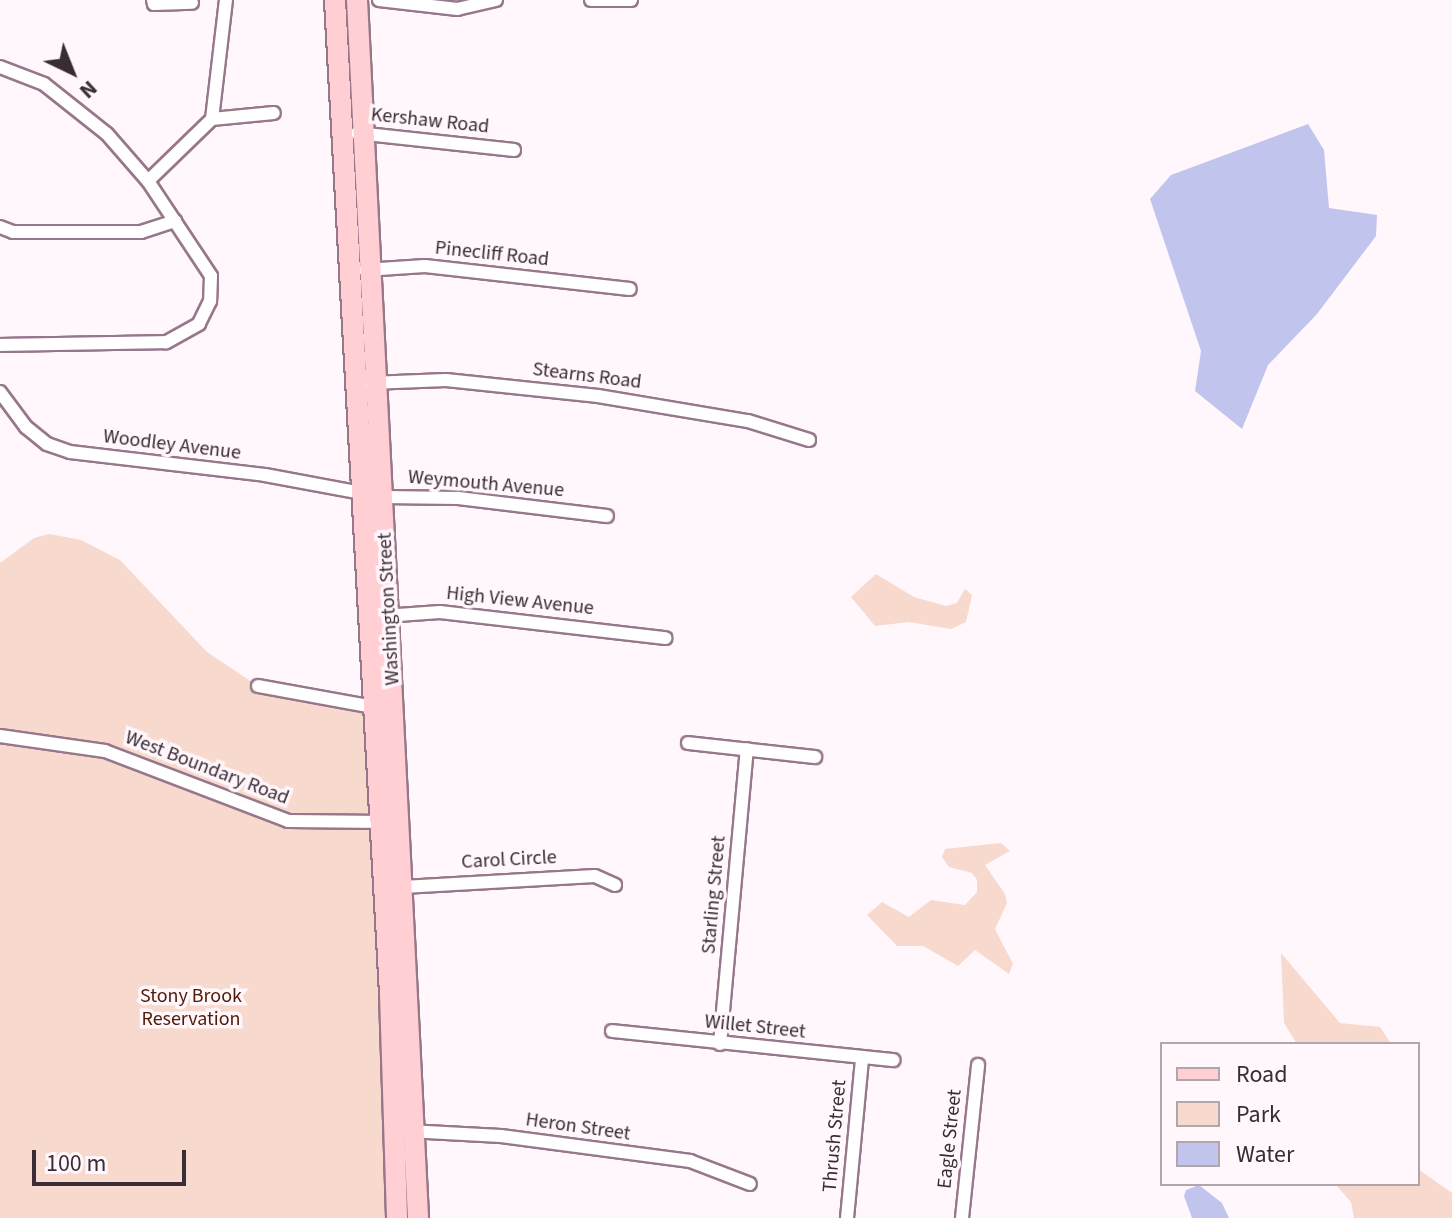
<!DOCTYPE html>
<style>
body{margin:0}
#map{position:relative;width:1452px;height:1218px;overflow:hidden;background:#fff7fc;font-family:"Source Sans 3",sans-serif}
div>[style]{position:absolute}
.green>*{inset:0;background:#f8d9ce}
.water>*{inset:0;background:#c1c4ed}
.roads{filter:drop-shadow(2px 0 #97778a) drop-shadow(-2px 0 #97778a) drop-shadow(0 2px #97778a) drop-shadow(0 -2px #97778a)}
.street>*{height:12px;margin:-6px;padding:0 6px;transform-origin:6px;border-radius:6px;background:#fff}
.primary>*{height:20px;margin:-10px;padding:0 10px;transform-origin:10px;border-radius:10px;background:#ffcfd4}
span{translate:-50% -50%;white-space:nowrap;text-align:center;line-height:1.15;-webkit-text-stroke:7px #fff7fc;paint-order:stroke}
.street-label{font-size:20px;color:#3a2c34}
.park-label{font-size:20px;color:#4f1a03}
.legend{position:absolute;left:1160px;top:1042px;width:260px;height:144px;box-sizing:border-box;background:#fff7fc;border:2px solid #b0a6ac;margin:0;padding:10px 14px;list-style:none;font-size:24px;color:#3a2c34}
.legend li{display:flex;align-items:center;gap:16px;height:40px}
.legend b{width:40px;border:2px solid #b0a6ac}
.north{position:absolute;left:32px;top:32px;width:80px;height:80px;-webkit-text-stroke:6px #fff7fc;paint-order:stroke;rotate:137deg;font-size:22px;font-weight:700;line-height:32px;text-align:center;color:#3a2c34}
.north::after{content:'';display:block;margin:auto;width:28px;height:36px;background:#3a2c34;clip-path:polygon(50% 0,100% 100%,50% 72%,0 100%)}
.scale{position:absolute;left:32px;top:1150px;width:154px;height:36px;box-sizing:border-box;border:4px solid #3a2c34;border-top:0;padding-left:10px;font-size:24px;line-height:28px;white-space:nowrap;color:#3a2c34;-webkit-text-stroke:6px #fff7fc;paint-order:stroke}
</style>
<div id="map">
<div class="green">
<div style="clip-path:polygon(49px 534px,81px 540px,120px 560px,207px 652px,258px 686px,314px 703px,373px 707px,387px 1218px,0 1218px,0 563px,34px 538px)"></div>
<div style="clip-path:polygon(876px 574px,914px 597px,946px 606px,957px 603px,965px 589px,972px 595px,966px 622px,951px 629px,909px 622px,875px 626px,851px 597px)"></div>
<div style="clip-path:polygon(1001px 843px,1010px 851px,985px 865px,1005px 894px,1007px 903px,995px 929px,1013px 964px,1009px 974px,975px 950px,958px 966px,923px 946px,897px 946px,867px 915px,882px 902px,909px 917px,931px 900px,965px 905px,977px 892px,977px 880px,972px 873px,949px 867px,942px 857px,945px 849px)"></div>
<div style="clip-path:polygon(1281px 953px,1340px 1023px,1380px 1027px,1391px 1044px,1297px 1044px,1284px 1023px)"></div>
<div style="clip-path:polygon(1418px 1169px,1452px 1193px,1452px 1218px,1354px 1218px,1351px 1202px,1335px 1184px,1418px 1184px)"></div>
</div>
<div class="water">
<div style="clip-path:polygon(1308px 124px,1324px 150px,1329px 208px,1377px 215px,1376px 236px,1317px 314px,1268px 365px,1242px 429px,1195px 391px,1201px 351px,1150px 199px,1171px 175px)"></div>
<div style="clip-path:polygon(1199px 1185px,1222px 1203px,1229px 1218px,1192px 1218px,1184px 1196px,1186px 1190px)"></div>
</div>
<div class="roads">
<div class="street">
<div style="left:153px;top:0;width:4px;rotate:76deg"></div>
<div style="left:154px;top:4px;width:38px;rotate:-2deg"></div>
<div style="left:379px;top:0;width:79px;rotate:6.6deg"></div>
<div style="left:457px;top:9px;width:40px;rotate:-13deg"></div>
<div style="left:591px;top:0;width:40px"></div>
<div style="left:0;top:67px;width:47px;rotate:21.1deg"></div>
<div style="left:44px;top:84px;width:80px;rotate:38.4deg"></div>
<div style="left:107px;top:134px;width:62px;rotate:48.9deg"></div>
<div style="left:148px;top:181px;width:114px;rotate:56.4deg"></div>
<div style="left:211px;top:276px;width:25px;rotate:92deg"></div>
<div style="left:210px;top:301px;width:25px;rotate:116deg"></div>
<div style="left:199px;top:324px;width:38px;rotate:151deg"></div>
<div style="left:166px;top:342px;width:166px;rotate:179deg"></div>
<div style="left:212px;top:119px;width:120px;rotate:-83.3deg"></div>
<div style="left:357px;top:133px;width:158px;rotate:6.2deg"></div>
<div style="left:148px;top:181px;width:89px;rotate:-44.1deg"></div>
<div style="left:212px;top:119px;width:62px;rotate:-5.5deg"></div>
<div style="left:0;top:227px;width:14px;rotate:21deg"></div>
<div style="left:13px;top:232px;width:128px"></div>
<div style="left:141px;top:232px;width:36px;rotate:-18deg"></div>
<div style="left:365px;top:270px;width:60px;rotate:-3.8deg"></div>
<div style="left:425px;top:266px;width:206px;rotate:6.4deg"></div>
<div style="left:370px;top:383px;width:76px;rotate:-2.3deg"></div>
<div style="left:446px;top:380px;width:153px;rotate:6deg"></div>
<div style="left:598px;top:396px;width:152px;rotate:9.5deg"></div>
<div style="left:748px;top:421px;width:64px;rotate:17.3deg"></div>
<div style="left:0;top:392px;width:44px;rotate:53.4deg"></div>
<div style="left:26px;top:427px;width:27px;rotate:39deg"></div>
<div style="left:47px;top:444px;width:24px;rotate:19deg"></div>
<div style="left:70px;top:452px;width:196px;rotate:6.7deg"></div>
<div style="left:265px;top:475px;width:121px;rotate:10.5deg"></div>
<div style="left:384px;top:497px;width:74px;rotate:0.8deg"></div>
<div style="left:458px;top:498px;width:150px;rotate:6.9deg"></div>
<div style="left:384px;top:616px;width:56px;rotate:-4.1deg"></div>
<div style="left:440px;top:612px;width:227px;rotate:6.6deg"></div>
<div style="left:258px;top:686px;width:117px;rotate:10.3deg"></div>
<div style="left:0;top:736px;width:106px;rotate:8.1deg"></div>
<div style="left:105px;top:751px;width:196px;rotate:20.9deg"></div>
<div style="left:288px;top:821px;width:98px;rotate:0.6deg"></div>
<div style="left:688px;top:743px;width:128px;rotate:6.3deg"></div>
<div style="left:403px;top:887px;width:192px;rotate:-3.3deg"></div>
<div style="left:595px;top:876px;width:22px;rotate:24deg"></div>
<div style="left:612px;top:1031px;width:283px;rotate:5.9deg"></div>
<div style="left:720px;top:1044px;width:296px;rotate:-84.8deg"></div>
<div style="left:408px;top:1131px;width:93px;rotate:3.1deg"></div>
<div style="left:501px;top:1136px;width:191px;rotate:7.5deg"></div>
<div style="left:690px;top:1161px;width:64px;rotate:21deg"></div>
<div style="left:847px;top:1218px;width:161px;rotate:-84.6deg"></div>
<div style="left:962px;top:1218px;width:154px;rotate:-84deg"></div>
</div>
<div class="primary">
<div style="left:335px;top:0;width:996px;rotate:86.83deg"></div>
<div style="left:390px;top:994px;width:224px;rotate:88.2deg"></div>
<div style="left:357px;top:0;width:1220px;rotate:87.13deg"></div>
</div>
</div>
<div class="street-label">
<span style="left:430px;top:121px;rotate:6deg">Kershaw Road</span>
<span style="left:492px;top:254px;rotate:6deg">Pinecliff Road</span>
<span style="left:587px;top:376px;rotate:7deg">Stearns Road</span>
<span style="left:172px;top:445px;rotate:7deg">Woodley Avenue</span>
<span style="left:486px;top:484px;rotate:5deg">Weymouth Avenue</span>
<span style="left:520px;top:601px;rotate:6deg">High View Avenue</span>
<span style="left:389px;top:609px;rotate:-93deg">Washington Street</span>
<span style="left:207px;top:768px;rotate:21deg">West Boundary Road</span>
<span style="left:509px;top:860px;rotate:-3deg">Carol Circle</span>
<span style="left:714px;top:895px;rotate:-85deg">Starling Street</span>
<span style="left:755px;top:1027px;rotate:6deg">Willet Street</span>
<span style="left:578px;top:1127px;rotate:8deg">Heron Street</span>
<span style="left:835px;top:1136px;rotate:-85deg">Thrush Street</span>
<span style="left:950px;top:1139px;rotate:-84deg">Eagle Street</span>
</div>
<div class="park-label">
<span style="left:191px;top:1008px">Stony Brook<br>Reservation</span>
</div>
<ul class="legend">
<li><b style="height:10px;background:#ffcfd4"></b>Road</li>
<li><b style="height:22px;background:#f8d9ce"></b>Park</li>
<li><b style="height:22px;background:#c1c4ed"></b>Water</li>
</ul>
<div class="north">N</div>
<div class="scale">100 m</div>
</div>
